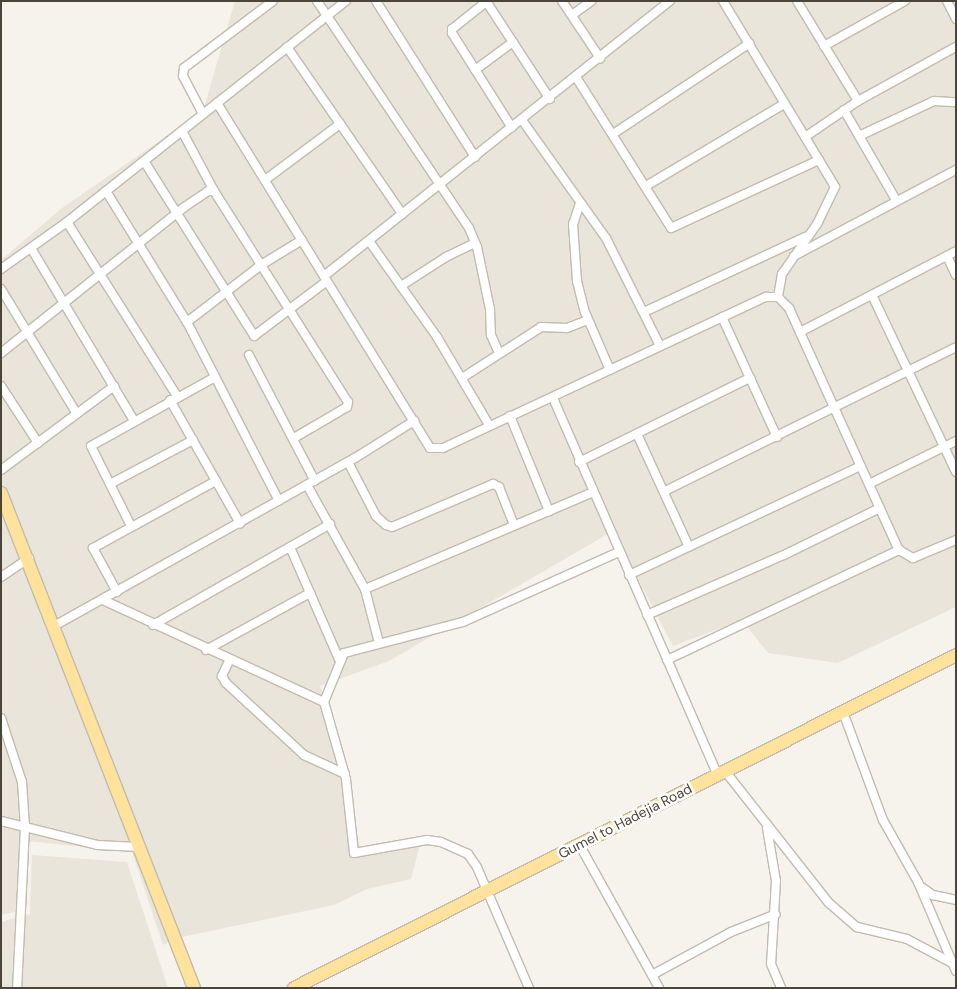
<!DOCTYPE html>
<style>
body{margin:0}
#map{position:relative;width:957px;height:989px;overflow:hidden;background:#f6f3ec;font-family:"DM Sans",sans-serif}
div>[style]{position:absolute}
.residential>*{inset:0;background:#eae5da}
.roads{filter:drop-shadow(1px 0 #c2bbae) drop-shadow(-1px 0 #c2bbae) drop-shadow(0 1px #c2bbae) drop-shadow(0 -1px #c2bbae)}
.street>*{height:8px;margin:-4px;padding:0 4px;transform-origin:4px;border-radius:4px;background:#fff}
.primary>*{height:12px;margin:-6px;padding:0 6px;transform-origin:6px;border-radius:6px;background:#ffe39c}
span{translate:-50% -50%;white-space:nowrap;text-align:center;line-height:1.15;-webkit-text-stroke:5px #fff;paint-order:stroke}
.street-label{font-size:14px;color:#4b4439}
.frame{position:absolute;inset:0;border:2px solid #4b4439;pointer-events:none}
</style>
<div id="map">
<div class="residential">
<div style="clip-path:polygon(235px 1px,956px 1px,956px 607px,838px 663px,768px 653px,742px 620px,673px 646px,613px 531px,389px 661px,320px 686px,327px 700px,362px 855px,420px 844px,411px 879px,367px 889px,334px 905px,177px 938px,163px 945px,132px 852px,27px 841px,23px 910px,1px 915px,1px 260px,62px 208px,203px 111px)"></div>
<div style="clip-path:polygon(32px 855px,127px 862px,168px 988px,1px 988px,1px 922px,30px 914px)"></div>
</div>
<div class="roads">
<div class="street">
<div style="left:317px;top:1px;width:273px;rotate:56.2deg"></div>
<div style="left:469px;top:228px;width:21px;rotate:67deg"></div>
<div style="left:477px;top:247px;width:63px;rotate:78.2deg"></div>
<div style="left:490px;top:309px;width:26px;rotate:88deg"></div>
<div style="left:491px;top:335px;width:20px;rotate:66deg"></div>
<div style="left:376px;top:1px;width:185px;rotate:57.6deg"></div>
<div style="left:486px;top:1px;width:117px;rotate:56.9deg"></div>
<div style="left:562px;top:1px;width:69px;rotate:56.3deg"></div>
<div style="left:723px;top:1px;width:217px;rotate:58.9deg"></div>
<div style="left:835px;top:187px;width:41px;rotate:115.9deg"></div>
<div style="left:817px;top:224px;width:61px;rotate:125deg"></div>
<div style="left:782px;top:274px;width:23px;rotate:100deg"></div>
<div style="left:797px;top:1px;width:117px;rotate:58.6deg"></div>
<div style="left:947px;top:1px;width:20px;rotate:63deg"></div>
<div style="left:486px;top:2px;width:43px;rotate:141.5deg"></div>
<div style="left:452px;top:29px;width:4px;rotate:90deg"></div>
<div style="left:452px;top:33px;width:112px;rotate:57.7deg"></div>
<div style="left:572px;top:15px;width:24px;rotate:-36deg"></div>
<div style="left:824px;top:46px;width:93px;rotate:-29.1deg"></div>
<div style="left:287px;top:47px;width:203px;rotate:55.4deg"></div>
<div style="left:475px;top:70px;width:47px;rotate:-36.4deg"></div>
<div style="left:576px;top:77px;width:178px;rotate:57.8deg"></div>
<div style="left:671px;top:228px;width:163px;rotate:-24.7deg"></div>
<div style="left:217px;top:103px;width:405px;rotate:58.3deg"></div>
<div style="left:430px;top:448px;width:13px"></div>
<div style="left:443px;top:448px;width:357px;rotate:-25.1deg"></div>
<div style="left:766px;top:297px;width:12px"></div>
<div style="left:778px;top:297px;width:16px;rotate:45deg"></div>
<div style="left:789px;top:308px;width:266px;rotate:65.6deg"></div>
<div style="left:899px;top:550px;width:16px;rotate:30deg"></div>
<div style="left:913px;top:558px;width:47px;rotate:-22.7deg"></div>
<div style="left:844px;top:110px;width:104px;rotate:60deg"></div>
<div style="left:203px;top:114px;width:43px;rotate:-117.8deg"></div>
<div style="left:183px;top:76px;width:8px;rotate:-83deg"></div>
<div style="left:184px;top:68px;width:111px;rotate:-37deg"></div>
<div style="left:522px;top:120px;width:145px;rotate:54.6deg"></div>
<div style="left:606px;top:238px;width:121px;rotate:63.4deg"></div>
<div style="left:182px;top:131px;width:68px;rotate:61.9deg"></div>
<div style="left:214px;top:191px;width:250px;rotate:57.6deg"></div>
<div style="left:348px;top:402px;width:5px;rotate:101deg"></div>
<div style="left:347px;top:407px;width:61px;rotate:149.7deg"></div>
<div style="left:613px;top:134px;width:164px;rotate:-33.6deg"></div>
<div style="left:859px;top:136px;width:83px;rotate:-25deg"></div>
<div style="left:934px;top:101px;width:22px;rotate:3deg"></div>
<div style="left:805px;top:137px;width:64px;rotate:-34.2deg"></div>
<div style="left:858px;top:101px;width:112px;rotate:-28.9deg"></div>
<div style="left:144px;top:161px;width:207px;rotate:57.8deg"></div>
<div style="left:254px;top:336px;width:91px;rotate:-37deg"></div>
<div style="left:265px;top:180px;width:94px;rotate:-36.7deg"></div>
<div style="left:646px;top:186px;width:161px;rotate:-30.7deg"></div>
<div style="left:106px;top:191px;width:154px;rotate:58.3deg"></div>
<div style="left:187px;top:322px;width:201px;rotate:62.8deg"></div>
<div style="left:580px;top:203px;width:22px;rotate:108deg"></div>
<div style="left:573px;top:224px;width:57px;rotate:86deg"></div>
<div style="left:577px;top:281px;width:32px;rotate:76deg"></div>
<div style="left:585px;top:312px;width:63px;rotate:66.7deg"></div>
<div style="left:67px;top:222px;width:206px;rotate:57.7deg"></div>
<div style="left:369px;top:241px;width:118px;rotate:54.7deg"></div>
<div style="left:437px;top:337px;width:102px;rotate:59.4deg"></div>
<div style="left:31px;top:248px;width:201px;rotate:59.2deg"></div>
<div style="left:794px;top:256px;width:183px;rotate:-28deg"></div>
<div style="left:947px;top:256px;width:21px;rotate:65deg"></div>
<div style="left:1px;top:269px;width:81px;rotate:-35.5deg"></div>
<div style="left:67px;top:222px;width:356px;rotate:-38.4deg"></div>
<div style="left:324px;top:276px;width:442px;rotate:-38.5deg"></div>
<div style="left:401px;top:286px;width:54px;rotate:-32.8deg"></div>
<div style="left:446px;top:257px;width:32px;rotate:-26deg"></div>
<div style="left:1px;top:289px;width:146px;rotate:58.7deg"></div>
<div style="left:872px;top:295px;width:196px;rotate:64.6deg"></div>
<div style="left:644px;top:312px;width:178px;rotate:-25deg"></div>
<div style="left:722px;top:317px;width:132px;rotate:65.4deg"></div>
<div style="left:187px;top:322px;width:93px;rotate:-37.6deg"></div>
<div style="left:261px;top:265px;width:48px;rotate:-31.4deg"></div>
<div style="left:800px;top:332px;width:176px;rotate:-27.4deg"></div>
<div style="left:1px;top:353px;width:233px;rotate:-38.5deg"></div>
<div style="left:183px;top:208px;width:30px;rotate:-34deg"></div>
<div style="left:208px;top:191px;width:6px"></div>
<div style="left:249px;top:355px;width:142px;rotate:62.4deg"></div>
<div style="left:462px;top:378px;width:94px;rotate:-32.8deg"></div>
<div style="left:541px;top:327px;width:26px;rotate:2deg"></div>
<div style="left:567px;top:328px;width:22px;rotate:-21deg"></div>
<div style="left:1px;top:386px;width:68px;rotate:57deg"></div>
<div style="left:553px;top:398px;width:412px;rotate:66.4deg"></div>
<div style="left:170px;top:400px;width:142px;rotate:60.4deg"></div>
<div style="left:510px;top:416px;width:103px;rotate:67.7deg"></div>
<div style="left:637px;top:434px;width:124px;rotate:65.3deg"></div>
<div style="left:348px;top:462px;width:61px;rotate:62.6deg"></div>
<div style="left:376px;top:516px;width:13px;rotate:42deg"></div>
<div style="left:386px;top:525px;width:6px;rotate:18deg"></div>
<div style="left:392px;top:527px;width:110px;rotate:-23.1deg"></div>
<div style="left:493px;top:484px;width:7px;rotate:27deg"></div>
<div style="left:499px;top:487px;width:41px;rotate:68.5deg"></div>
<div style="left:579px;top:462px;width:191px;rotate:-26.2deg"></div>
<div style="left:1px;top:470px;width:141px;rotate:-36.6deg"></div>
<div style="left:110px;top:484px;width:94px;rotate:-27.9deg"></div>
<div style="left:869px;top:484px;width:97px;rotate:-26.3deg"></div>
<div style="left:307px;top:485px;width:119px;rotate:60.9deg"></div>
<div style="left:365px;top:589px;width:56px;rotate:75.5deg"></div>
<div style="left:665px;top:491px;width:325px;rotate:-26.3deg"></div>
<div style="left:131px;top:526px;width:89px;rotate:-116.6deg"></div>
<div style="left:91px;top:446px;width:140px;rotate:-29.1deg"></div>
<div style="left:290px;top:547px;width:122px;rotate:66.4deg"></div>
<div style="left:629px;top:575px;width:256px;rotate:-25.2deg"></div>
<div style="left:1px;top:577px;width:34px;rotate:-34deg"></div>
<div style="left:365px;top:589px;width:248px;rotate:-23deg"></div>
<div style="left:117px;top:592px;width:50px;rotate:-118.6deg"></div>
<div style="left:93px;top:548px;width:140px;rotate:-28.6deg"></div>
<div style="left:103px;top:600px;width:243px;rotate:24.8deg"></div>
<div style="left:647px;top:615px;width:150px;rotate:-23.7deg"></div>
<div style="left:784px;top:555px;width:107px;rotate:-26.1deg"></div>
<div style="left:153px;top:625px;width:204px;rotate:-29.7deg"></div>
<div style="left:54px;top:626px;width:345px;rotate:-29.2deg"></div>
<div style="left:355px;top:458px;width:70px;rotate:-32.1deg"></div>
<div style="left:206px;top:650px;width:119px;rotate:-28.7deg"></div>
<div style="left:667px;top:660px;width:257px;rotate:-25.4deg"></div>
<div style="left:229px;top:661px;width:17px;rotate:115deg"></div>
<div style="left:222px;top:676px;width:8px;rotate:60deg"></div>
<div style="left:226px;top:683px;width:106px;rotate:42.7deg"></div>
<div style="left:304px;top:755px;width:45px;rotate:24.9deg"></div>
<div style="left:843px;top:712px;width:115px;rotate:69.7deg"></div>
<div style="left:883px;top:820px;width:71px;rotate:60.6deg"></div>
<div style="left:918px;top:882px;width:97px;rotate:66.9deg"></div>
<div style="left:1px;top:718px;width:67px;rotate:71.8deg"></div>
<div style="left:22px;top:782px;width:45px;rotate:86.2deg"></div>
<div style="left:25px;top:827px;width:161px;rotate:92.8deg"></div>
<div style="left:725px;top:771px;width:168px;rotate:51.8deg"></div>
<div style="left:829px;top:903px;width:37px;rotate:41deg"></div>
<div style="left:857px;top:927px;width:51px;rotate:13.5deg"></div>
<div style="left:907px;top:939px;width:51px;rotate:28.1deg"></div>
<div style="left:1px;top:821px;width:99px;rotate:14deg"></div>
<div style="left:97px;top:845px;width:42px;rotate:2.7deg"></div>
<div style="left:767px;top:828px;width:54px;rotate:80.4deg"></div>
<div style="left:776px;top:881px;width:83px;rotate:93.4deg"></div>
<div style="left:771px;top:964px;width:26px;rotate:67deg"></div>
<div style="left:579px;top:844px;width:165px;rotate:60.9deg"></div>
<div style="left:920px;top:886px;width:16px;rotate:35deg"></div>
<div style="left:933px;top:895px;width:24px;rotate:12deg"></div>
<div style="left:652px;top:975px;width:90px;rotate:-28.6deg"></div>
<div style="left:731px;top:932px;width:48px;rotate:-21.8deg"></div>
<div style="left:529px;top:988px;width:132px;rotate:-113.3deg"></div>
<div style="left:477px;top:867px;width:16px;rotate:-125deg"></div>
<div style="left:468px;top:854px;width:30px;rotate:-156deg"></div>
<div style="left:441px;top:842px;width:14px;rotate:-172deg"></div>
<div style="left:427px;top:840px;width:74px;rotate:169.9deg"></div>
<div style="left:354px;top:853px;width:74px;rotate:-96.2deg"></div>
<div style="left:346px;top:779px;width:80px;rotate:-105.9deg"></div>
<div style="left:324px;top:702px;width:53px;rotate:-67.8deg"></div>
<div style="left:344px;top:653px;width:123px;rotate:-14.6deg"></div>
<div style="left:463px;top:622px;width:171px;rotate:-24.2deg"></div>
</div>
<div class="primary">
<div style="left:1px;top:493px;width:531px;rotate:68.7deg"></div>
<div style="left:294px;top:988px;width:741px;rotate:-26.7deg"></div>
</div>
</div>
<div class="street-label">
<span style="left:625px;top:821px;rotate:-27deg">Gumel to Hadejia Road</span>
</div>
<div class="frame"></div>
</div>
